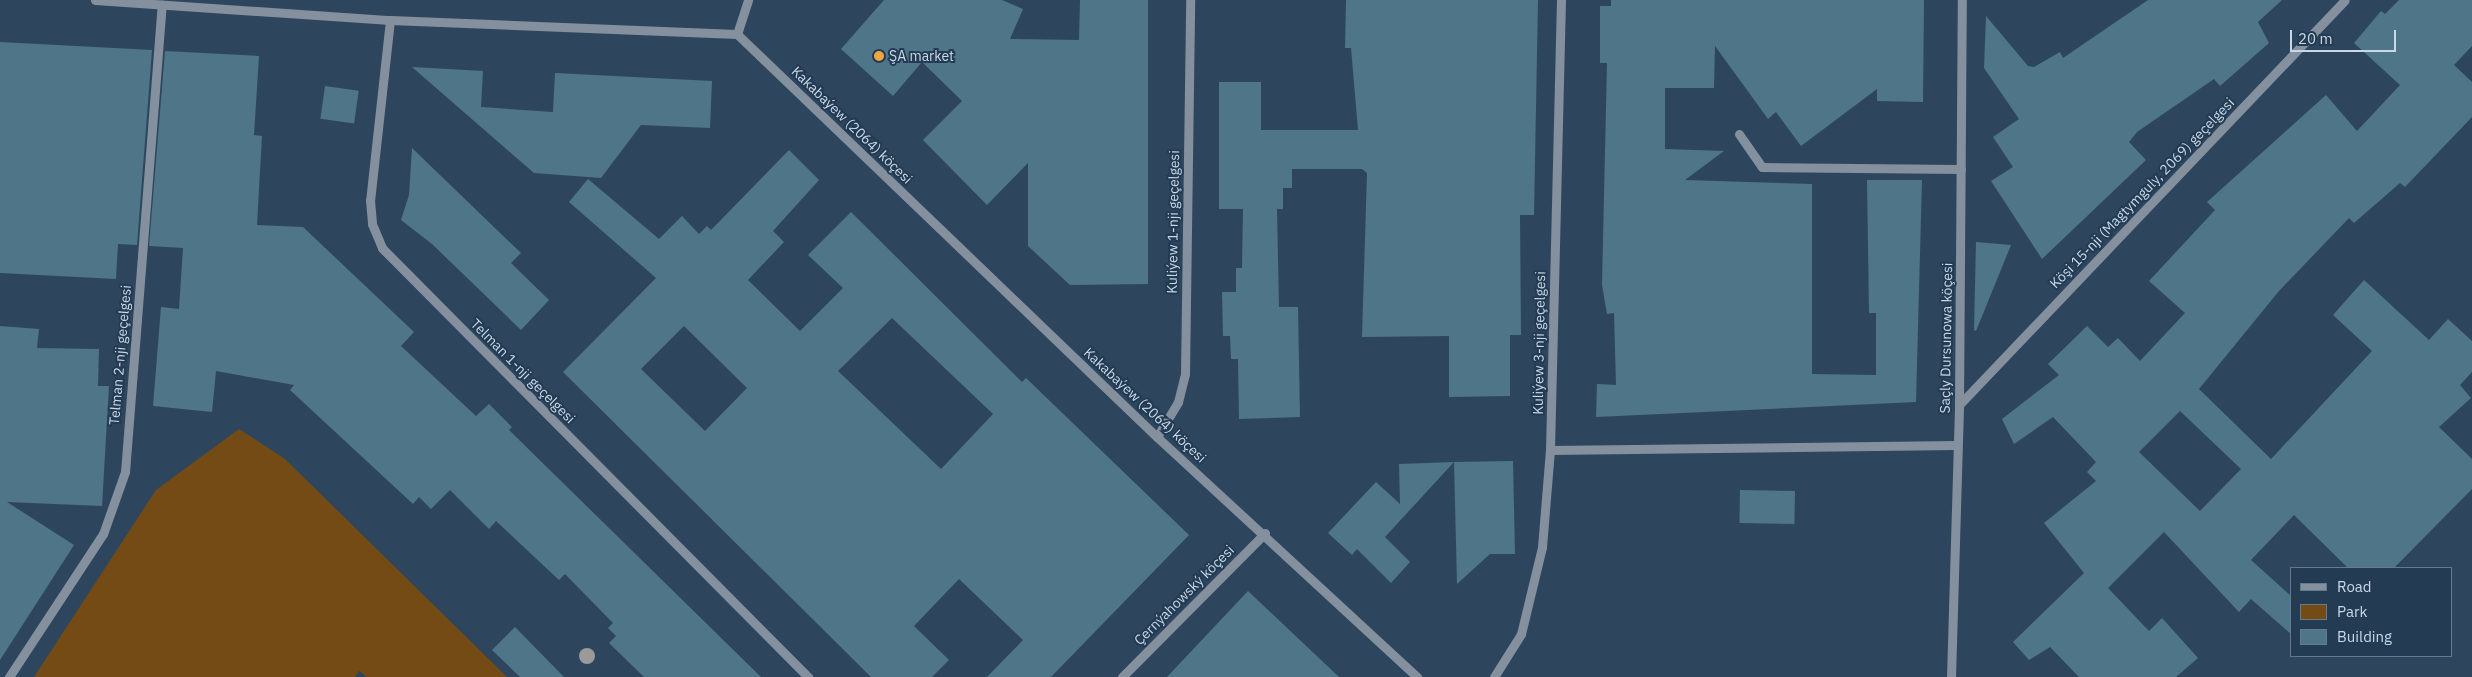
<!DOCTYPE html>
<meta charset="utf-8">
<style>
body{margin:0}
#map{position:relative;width:2472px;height:677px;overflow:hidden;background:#2d465e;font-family:"IBM Plex Sans",sans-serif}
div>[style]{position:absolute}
.green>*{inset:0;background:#744b15}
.building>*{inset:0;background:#4f7588;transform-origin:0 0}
.minor>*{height:9px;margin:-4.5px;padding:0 4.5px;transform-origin:4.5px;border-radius:4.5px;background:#84909d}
.trees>*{width:16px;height:16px;margin:-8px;border-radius:50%;background:#999a99}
.dots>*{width:14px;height:14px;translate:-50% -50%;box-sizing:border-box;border:2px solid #233b53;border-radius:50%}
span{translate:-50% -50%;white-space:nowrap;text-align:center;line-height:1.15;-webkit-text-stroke:4px #233b53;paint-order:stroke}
.poi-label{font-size:14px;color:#c9d8e7}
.left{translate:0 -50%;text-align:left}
.street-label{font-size:14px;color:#c9d8e7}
.legend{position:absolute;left:2290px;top:567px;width:162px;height:90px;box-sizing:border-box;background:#233b53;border:1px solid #657a8e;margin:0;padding:6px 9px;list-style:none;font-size:15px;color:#c9d8e7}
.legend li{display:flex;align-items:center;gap:10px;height:25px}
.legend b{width:25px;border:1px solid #657a8e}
.scale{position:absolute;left:2290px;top:30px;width:106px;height:22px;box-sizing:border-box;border:2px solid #c9d8e7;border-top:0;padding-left:6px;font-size:15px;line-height:18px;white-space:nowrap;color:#c9d8e7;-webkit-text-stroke:4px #233b53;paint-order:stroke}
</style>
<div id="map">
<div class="green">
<div style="clip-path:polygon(239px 429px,285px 459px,507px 677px,367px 677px,359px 671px,355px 677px,34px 677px,156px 490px)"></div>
</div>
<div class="building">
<div style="clip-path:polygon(884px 0,1002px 0,1023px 9px,1010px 39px,1079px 40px,1080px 0,1148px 0,1148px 284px,1070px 285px,1028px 246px,1028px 163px,987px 205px,923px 140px,962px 101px,922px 62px,893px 96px,841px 49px)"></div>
<div style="clip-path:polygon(1346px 0,1538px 0,1534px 215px,1520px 215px,1521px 335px,1510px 335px,1510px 396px,1449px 397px,1449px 336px,1362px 337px,1367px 173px,1362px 169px,1292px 169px,1292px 188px,1283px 188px,1283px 209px,1277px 209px,1279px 307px,1298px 307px,1300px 417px,1239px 419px,1238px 359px,1231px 359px,1230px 336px,1223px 336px,1222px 292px,1236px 292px,1236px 268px,1242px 268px,1243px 209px,1219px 209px,1219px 82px,1261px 82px,1261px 130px,1358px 130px,1351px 48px,1345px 48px)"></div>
<div style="clip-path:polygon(1611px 0,1924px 0,1923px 102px,1877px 101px,1877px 89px,1801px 146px,1776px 112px,1768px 119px,1715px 46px,1714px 88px,1665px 88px,1665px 149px,1724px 151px,1685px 180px,1812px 184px,1812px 374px,1876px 375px,1876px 313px,1869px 313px,1867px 180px,1922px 180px,1916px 402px,1596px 417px,1597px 384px,1616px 385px,1614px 313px,1607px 314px,1602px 285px,1607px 63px,1600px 63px,1600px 6px,1611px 6px)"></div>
<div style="clip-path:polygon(2148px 0,2282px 0,2258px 22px,2269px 43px,2220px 86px,2214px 79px,2137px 132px,2129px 142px,2146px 160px,2042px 259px,1991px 181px,2013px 167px,1993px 137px,2019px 119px,1984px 68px,1986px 16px,2028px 66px,2034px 67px,2060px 52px,2063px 58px)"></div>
<div style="clip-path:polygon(evenodd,2399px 0,2472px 0,2472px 46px,2454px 65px,2472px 82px,2472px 117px,2405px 187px,2400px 183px,2354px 223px,2349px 218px,2279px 291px,2199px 389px,2271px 459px,2372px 351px,2333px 315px,2364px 280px,2429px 340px,2448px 319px,2472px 341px,2472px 372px,2460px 385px,2471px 398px,2439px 427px,2472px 459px,2472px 489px,2394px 568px,2348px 568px,2294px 515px,2251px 560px,2291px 596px,2291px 634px,2251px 599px,2239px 612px,2164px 532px,2108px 588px,2149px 631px,2162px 618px,2198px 658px,2176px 677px,2079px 677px,2050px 647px,2029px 660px,2013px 642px,2084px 573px,2044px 523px,2096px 481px,2087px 472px,2096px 462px,2053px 417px,2014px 444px,2002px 419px,2059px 375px,2048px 364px,2087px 326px,2108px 347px,2118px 338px,2140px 361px,2185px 313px,2149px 281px,2215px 210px,2207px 202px,2326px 95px,2357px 131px,2400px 85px,2354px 43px,2381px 11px,2385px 14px,2399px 0,2180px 411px,2241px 469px,2200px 511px,2139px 452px,2180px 411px)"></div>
<div style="clip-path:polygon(0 42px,152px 50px,137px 245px,118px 244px,116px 279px,0 273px)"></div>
<div style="clip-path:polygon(165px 51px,259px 56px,254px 135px,262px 136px,257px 225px,303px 227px,414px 332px,401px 346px,476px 416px,489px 404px,512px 427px,509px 430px,761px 677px,644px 677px,609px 643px,616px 636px,608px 628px,613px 623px,565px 574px,559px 580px,496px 521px,489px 529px,450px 490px,431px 509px,419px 497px,413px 504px,290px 390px,294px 385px,216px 371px,212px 412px,153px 406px,161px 307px,179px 309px,183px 248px,149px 246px)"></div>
<div style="clip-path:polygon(412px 67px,483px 71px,481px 107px,553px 112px,555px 73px,712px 81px,710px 128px,641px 125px,601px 178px,534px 173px)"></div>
<div style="left:325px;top:86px;width:34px;height:33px;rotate:8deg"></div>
<div style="clip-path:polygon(412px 148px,521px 253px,511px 263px,549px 300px,521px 330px,432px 244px,401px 220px,409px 195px)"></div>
<div style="clip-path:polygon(evenodd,789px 150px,819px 180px,773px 231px,784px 242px,748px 280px,800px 331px,843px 288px,808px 255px,851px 212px,1022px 382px,1026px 378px,1189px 535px,1051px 677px,987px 677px,1023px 640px,959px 579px,914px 626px,949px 660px,932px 677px,871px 677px,563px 372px,656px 278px,569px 202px,588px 179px,659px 239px,682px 216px,699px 234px,707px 226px,711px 230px,789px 150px,892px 318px,993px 414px,941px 469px,838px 371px,892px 318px,789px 150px,684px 326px,747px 388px,705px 431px,641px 369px,684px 326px)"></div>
<div style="clip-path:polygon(1976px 242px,2011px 245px,1976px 331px,1974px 330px)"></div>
<div style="clip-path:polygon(0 326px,39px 329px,37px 348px,99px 349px,98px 386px,109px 386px,102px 506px,7px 502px,74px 545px,0 660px)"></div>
<div style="clip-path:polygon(1513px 461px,1515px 554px,1490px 554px,1457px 584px,1454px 462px,1385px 537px,1410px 562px,1391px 583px,1357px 549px,1352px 555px,1328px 533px,1376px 482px,1400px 504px,1399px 464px,1454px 462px)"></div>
<div style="left:1740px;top:490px;width:55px;height:33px;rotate:1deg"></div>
<div style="clip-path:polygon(1248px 591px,1339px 677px,1167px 677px)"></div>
<div style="clip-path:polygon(515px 627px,564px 677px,520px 677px,492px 650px)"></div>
</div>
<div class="minor">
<div style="left:95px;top:0;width:296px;rotate:3.9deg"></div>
<div style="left:390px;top:20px;width:347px;rotate:2.3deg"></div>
<div style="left:737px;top:34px;width:582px;rotate:43.82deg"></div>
<div style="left:1157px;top:437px;width:354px;rotate:42.7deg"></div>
<div style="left:390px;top:20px;width:181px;rotate:96.3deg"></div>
<div style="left:370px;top:200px;width:24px;rotate:85deg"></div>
<div style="left:372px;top:224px;width:26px;rotate:67deg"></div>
<div style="left:382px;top:248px;width:605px;rotate:45.2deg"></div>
<div style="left:737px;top:34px;width:36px;rotate:-72deg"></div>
<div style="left:1739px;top:134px;width:40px;rotate:55.1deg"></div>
<div style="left:1762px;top:167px;width:199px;rotate:0.6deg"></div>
<div style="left:1959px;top:405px;width:559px;rotate:-46.38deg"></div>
<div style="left:1157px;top:437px;width:41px;rotate:-59deg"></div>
<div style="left:1178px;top:402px;width:29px;rotate:-76deg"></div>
<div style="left:1185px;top:374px;width:374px;rotate:-89.2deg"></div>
<div style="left:1550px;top:450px;width:406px;rotate:-0.7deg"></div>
<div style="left:9px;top:677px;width:171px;rotate:-56.7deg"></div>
<div style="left:103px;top:534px;width:66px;rotate:-70.5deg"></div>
<div style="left:125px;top:472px;width:469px;rotate:-85.5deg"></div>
<div style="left:1122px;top:677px;width:203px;rotate:-45.2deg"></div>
<div style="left:1494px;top:677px;width:51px;rotate:-57.9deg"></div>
<div style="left:1521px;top:634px;width:89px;rotate:-76.4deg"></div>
<div style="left:1542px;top:547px;width:97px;rotate:-85.3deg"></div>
<div style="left:1550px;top:450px;width:450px;rotate:-88.6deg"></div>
<div style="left:1951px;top:677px;width:272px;rotate:-88.3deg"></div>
<div style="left:1959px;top:405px;width:405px;rotate:-89.6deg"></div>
</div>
<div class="trees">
<div style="left:587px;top:656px"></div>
</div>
<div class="dots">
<div style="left:879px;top:56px;background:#f2a541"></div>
</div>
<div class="poi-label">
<span class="left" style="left:889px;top:56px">ŞA market</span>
</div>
<div class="street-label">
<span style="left:852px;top:125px;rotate:44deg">Kakabaýew (2064) köçesi</span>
<span style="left:2142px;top:193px;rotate:-46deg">Köşi 15-nji (Magtymguly, 2069) geçelgesi</span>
<span style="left:1173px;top:222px;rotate:-89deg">Kuliýew 1-nji geçelgesi</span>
<span style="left:1946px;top:338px;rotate:-89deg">Saçly Dursunowa köçesi</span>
<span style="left:1539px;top:343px;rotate:-89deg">Kuliýew 3-nji geçelgesi</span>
<span style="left:120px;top:355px;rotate:-85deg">Telman 2-nji geçelgesi</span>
<span style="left:523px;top:371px;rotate:45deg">Telman 1-nji geçelgesi</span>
<span style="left:1145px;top:405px;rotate:43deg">Kakabaýew (2064) köçesi</span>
<span style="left:1184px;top:595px;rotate:-45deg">Çernýahowský köçesi</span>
</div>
<ul class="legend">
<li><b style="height:6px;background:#84909d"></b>Road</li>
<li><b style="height:14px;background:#744b15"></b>Park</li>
<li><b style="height:14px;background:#4f7588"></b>Building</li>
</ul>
<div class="scale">20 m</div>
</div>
